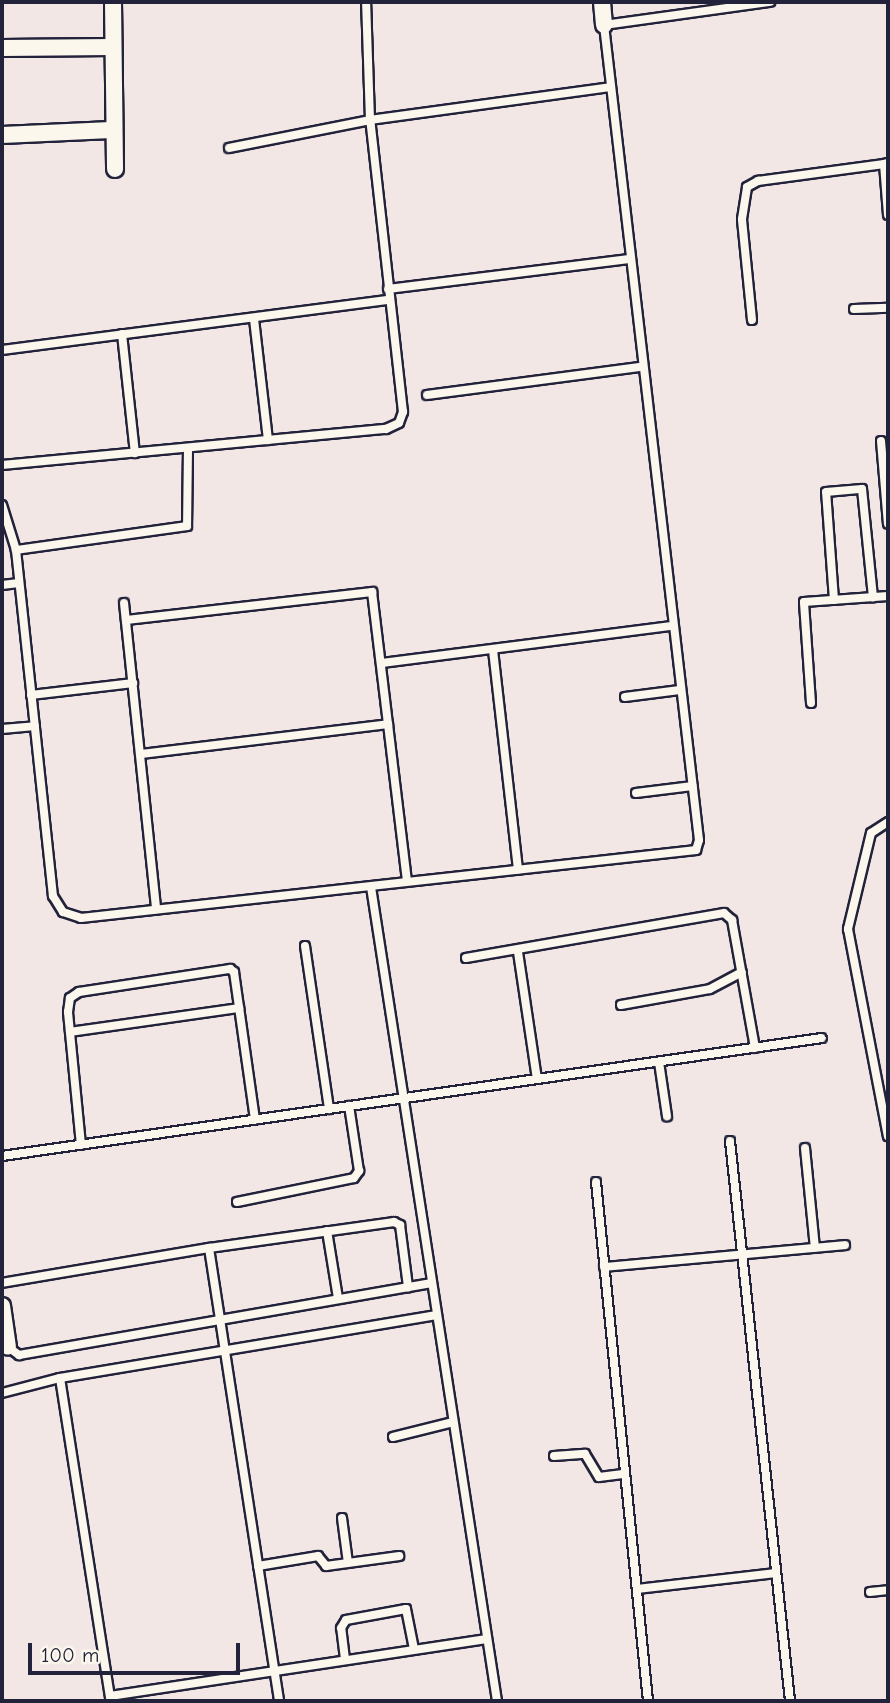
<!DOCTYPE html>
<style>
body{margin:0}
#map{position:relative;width:890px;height:1703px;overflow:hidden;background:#f3e7e6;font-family:"Comic Neue",sans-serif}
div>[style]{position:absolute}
.roads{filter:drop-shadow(2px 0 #22223b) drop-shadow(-2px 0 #22223b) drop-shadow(0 2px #22223b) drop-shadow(0 -2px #22223b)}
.lane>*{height:8px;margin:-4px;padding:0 4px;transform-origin:4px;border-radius:4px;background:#fbf7ec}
.street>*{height:16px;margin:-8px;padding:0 8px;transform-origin:8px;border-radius:8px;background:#fbf7ec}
span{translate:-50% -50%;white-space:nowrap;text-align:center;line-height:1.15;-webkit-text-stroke:7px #fbf7ec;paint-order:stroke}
.frame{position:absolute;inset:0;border:4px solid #22223b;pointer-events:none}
.scale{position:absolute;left:28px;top:1643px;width:212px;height:32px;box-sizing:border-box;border:4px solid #22223b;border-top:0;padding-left:9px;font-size:21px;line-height:24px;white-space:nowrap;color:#22223b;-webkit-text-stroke:5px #fbf7ec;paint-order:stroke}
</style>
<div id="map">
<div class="roads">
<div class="lane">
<div style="left:229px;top:148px;width:144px;rotate:-11.2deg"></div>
<div style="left:370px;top:120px;width:242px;rotate:-7.8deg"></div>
<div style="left:888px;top:163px;width:4px;rotate:166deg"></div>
<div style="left:884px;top:164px;width:51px;rotate:85.5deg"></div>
<div style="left:388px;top:289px;width:243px;rotate:-7.1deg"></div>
<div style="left:854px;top:309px;width:34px;rotate:-2deg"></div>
<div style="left:254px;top:319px;width:122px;rotate:83.4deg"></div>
<div style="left:752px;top:320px;width:101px;rotate:-95.7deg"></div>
<div style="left:742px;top:219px;width:32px;rotate:-81deg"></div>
<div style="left:747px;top:187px;width:13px;rotate:-29deg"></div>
<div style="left:758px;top:181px;width:127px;rotate:-7.7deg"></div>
<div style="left:122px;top:334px;width:120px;rotate:83.8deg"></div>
<div style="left:2px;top:350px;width:390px;rotate:-7.4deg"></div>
<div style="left:427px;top:395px;width:216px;rotate:-7.5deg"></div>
<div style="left:881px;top:441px;width:83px;rotate:85.2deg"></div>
<div style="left:188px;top:448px;width:78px;rotate:90.7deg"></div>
<div style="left:187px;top:526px;width:173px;rotate:172deg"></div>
<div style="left:16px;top:550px;width:348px;rotate:83.9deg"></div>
<div style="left:53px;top:896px;width:19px;rotate:58deg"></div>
<div style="left:63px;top:912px;width:19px;rotate:18deg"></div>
<div style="left:81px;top:918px;width:619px;rotate:-6.31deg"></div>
<div style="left:696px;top:850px;width:10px;rotate:-73deg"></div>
<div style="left:699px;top:840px;width:821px;rotate:-96.65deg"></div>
<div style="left:604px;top:25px;width:168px;rotate:-7.9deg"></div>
<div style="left:2px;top:465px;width:386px;rotate:-5.4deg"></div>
<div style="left:386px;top:429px;width:14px;rotate:-25deg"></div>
<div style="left:399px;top:423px;width:12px;rotate:-70deg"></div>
<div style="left:403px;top:412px;width:294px;rotate:-96.4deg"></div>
<div style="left:370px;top:120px;width:118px;rotate:-91.9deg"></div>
<div style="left:2px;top:505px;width:47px;rotate:72.7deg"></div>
<div style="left:2px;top:585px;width:17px;rotate:-7deg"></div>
<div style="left:834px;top:600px;width:108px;rotate:-94.2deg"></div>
<div style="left:826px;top:492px;width:36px;rotate:-5deg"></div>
<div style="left:862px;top:489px;width:109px;rotate:84.2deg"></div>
<div style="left:124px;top:603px;width:308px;rotate:84deg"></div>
<div style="left:126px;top:620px;width:248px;rotate:-6.5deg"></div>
<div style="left:372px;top:592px;width:291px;rotate:83.1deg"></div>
<div style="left:493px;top:650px;width:221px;rotate:83.5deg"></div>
<div style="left:382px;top:663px;width:292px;rotate:-7.3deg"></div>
<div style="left:31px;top:695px;width:103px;rotate:-6.7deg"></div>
<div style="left:625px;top:697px;width:55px;rotate:-7.3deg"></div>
<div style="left:811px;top:703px;width:101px;rotate:-94deg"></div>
<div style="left:804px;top:602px;width:84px;rotate:-4.1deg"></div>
<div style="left:2px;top:729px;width:33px;rotate:-5deg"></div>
<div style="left:141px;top:754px;width:249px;rotate:-6.9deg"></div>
<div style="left:636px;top:793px;width:57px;rotate:-7deg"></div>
<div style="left:888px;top:822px;width:20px;rotate:147deg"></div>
<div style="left:871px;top:833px;width:99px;rotate:103.5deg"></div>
<div style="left:848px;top:929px;width:211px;rotate:79.1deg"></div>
<div style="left:371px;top:887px;width:824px;rotate:81.2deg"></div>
<div style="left:305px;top:946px;width:165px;rotate:81.6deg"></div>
<div style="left:518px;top:952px;width:128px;rotate:81.5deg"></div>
<div style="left:466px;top:958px;width:262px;rotate:-9.9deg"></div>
<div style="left:724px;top:913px;width:11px;rotate:41deg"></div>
<div style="left:732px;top:920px;width:130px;rotate:79.8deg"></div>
<div style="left:621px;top:1005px;width:90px;rotate:-10.2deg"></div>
<div style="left:710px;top:989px;width:36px;rotate:-28deg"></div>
<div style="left:70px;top:1032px;width:171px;rotate:-8.1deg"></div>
<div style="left:659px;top:1062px;width:55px;rotate:81.6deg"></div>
<div style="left:730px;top:1141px;width:563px;rotate:83.88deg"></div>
<div style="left:81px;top:1145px;width:134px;rotate:-95.6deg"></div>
<div style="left:68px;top:1012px;width:14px;rotate:-82deg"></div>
<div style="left:70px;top:998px;width:11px;rotate:-34deg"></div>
<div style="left:79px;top:992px;width:153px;rotate:-8.7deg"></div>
<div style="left:230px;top:969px;width:5px;rotate:37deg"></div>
<div style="left:234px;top:972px;width:149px;rotate:81.9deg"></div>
<div style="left:805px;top:1148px;width:100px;rotate:84.3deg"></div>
<div style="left:2px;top:1156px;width:828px;rotate:-8.19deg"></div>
<div style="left:596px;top:1182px;width:522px;rotate:84.28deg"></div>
<div style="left:237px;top:1202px;width:119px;rotate:-11.6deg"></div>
<div style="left:354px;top:1178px;width:9px;rotate:-54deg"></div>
<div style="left:359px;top:1171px;width:66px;rotate:-98.7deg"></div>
<div style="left:327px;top:1231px;width:68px;rotate:80.7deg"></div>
<div style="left:209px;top:1248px;width:458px;rotate:81.2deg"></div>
<div style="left:604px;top:1267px;width:242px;rotate:-5.2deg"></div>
<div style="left:2px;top:1283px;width:210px;rotate:-9.6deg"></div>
<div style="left:209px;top:1248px;width:187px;rotate:-8deg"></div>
<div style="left:394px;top:1222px;width:7px;rotate:27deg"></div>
<div style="left:400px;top:1225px;width:63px;rotate:82.6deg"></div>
<div style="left:8px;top:1347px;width:14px;rotate:36deg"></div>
<div style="left:19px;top:1355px;width:419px;rotate:-9.9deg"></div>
<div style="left:60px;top:1378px;width:324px;rotate:81.1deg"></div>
<div style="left:2px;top:1393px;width:60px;rotate:-14.5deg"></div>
<div style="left:60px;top:1378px;width:382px;rotate:-9.5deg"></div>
<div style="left:393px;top:1437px;width:62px;rotate:-14deg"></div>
<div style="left:554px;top:1456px;width:31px;rotate:-4deg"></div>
<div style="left:585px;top:1454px;width:27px;rotate:59deg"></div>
<div style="left:599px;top:1477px;width:26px;rotate:-7deg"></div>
<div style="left:342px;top:1518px;width:45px;rotate:82.4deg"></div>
<div style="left:258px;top:1566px;width:61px;rotate:-9.5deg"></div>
<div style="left:318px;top:1556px;width:13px;rotate:51deg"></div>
<div style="left:326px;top:1566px;width:74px;rotate:-7.8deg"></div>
<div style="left:637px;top:1589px;width:140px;rotate:-6.6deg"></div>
<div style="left:870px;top:1592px;width:18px;rotate:-6deg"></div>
<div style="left:345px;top:1659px;width:31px;rotate:-97deg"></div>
<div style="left:341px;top:1628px;width:9px;rotate:-58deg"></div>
<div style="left:346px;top:1620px;width:61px;rotate:-10.4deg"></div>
<div style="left:406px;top:1609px;width:41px;rotate:78.7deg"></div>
<div style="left:110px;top:1696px;width:381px;rotate:-8.6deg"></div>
</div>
<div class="street">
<div style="left:113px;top:2px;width:167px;rotate:89.3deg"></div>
<div style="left:602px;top:2px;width:23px;rotate:85deg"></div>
<div style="left:2px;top:48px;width:110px;rotate:-0.5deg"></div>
<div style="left:2px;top:135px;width:109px;rotate:-2.6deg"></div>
<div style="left:2px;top:1306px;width:41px;rotate:81.7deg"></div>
</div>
</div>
<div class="frame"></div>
<div class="scale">100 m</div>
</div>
